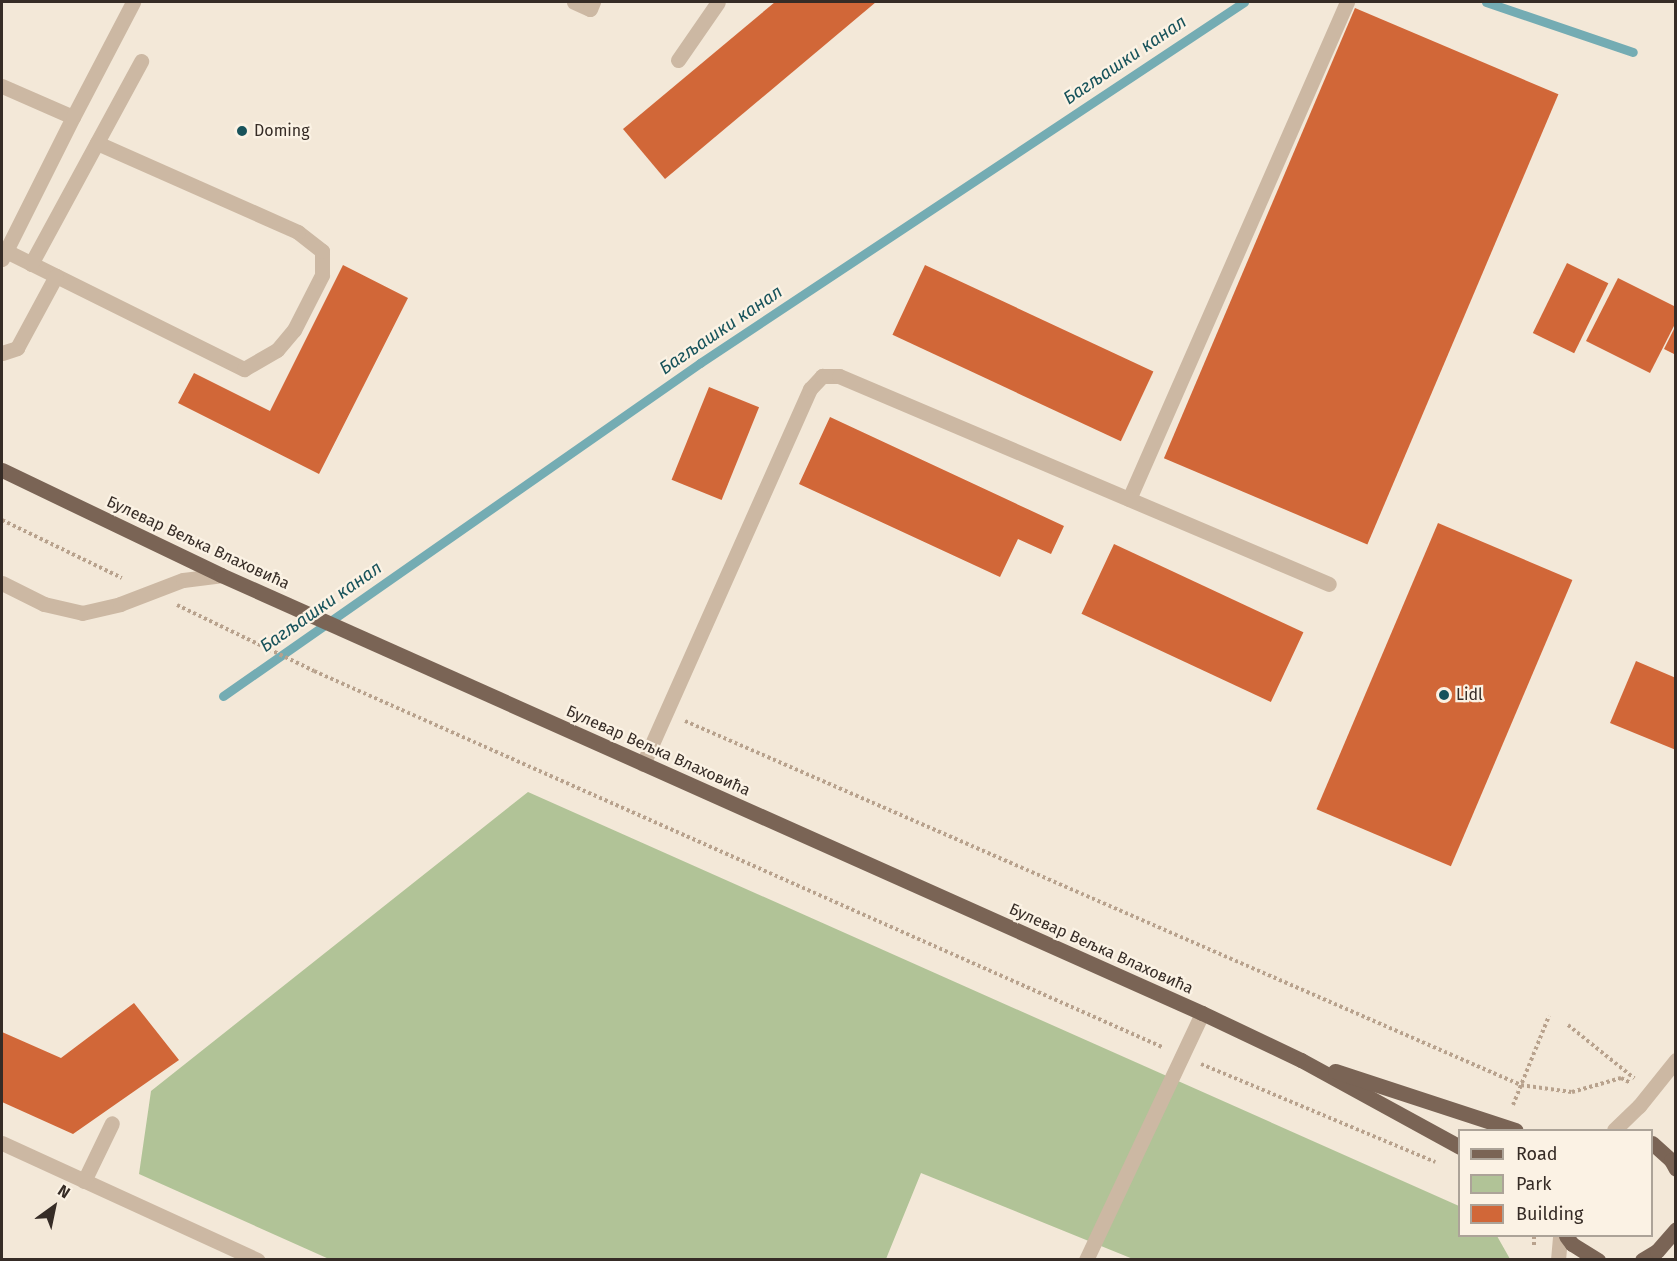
<!DOCTYPE html>
<meta charset="utf-8">
<style>
body{margin:0}
#map{position:relative;width:1677px;height:1261px;overflow:hidden;background:#f3e8d8;font-family:"Fira Sans",sans-serif}
div>[style]{position:absolute}
.green>*{inset:0;background:#b1c397}
.stream>*{height:9px;margin:-4.5px;padding:0 4.5px;transform-origin:4.5px;border-radius:4.5px;background:#74acb3}
.building>*{inset:0;background:#d16738;transform-origin:0 0}
.path>*{height:4px;margin-top:-2px;transform-origin:0;background:repeating-linear-gradient(90deg,#b8a28d 0 3px,transparent 0 6px)}
.minor>*{height:15px;margin:-7.5px;padding:0 7.5px;transform-origin:7.5px;border-radius:7.5px;background:#ccb8a3}
.major>*{height:15px;margin:-7.5px;padding:0 7.5px;transform-origin:7.5px;border-radius:7.5px;background:#7a6455}
.dots>*{width:16px;height:16px;translate:-50% -50%;box-sizing:border-box;border:3px solid #fbf2e4;border-radius:50%}
span{translate:-50% -50%;white-space:nowrap;text-align:center;line-height:1.15;-webkit-text-stroke:4.5px #fbf2e4;paint-order:stroke}
.poi-label{font-size:16px;color:#362c26}
.left{translate:0 -50%;text-align:left}
.street-label{font-size:16px;color:#362c26}
.water-label{font-size:18px;color:#18535b;font-style:italic}
.frame{position:absolute;inset:0;border:3px solid #362c26;pointer-events:none}
.legend{position:absolute;left:1458px;top:1129px;width:195px;height:108px;box-sizing:border-box;background:#fbf2e4;border:2px solid #aca398;margin:0;padding:8px 10px;list-style:none;font-size:18px;color:#362c26}
.legend li{display:flex;align-items:center;gap:12px;height:30px}
.legend b{width:30px;border:2px solid #aca398}
.north{position:absolute;left:24px;top:1177px;width:60px;height:60px;-webkit-text-stroke:4px #fbf2e4;paint-order:stroke;rotate:33deg;font-size:16px;font-weight:700;line-height:24px;text-align:center;color:#362c26}
.north::after{content:'';display:block;margin:auto;width:21px;height:27px;background:#362c26;clip-path:polygon(50% 0,100% 100%,50% 72%,0 100%)}
</style>
<div id="map">
<div class="green">
<div style="clip-path:polygon(528px 792px,1459px 1206px,1460px 1236px,1497px 1236px,1510px 1259px,1133px 1259px,921px 1173px,886px 1259px,329px 1259px,139px 1174px,151px 1091px)"></div>
</div>
<div class="stream">
<div style="left:1486px;top:2px;width:155px;rotate:18.8deg"></div>
<div style="left:223px;top:696px;width:582px;rotate:-34.92deg"></div>
<div style="left:700px;top:363px;width:653px;rotate:-33.57deg"></div>
</div>
<div class="building">
<div style="clip-path:polygon(775px 2px,876px 2px,665px 179px,623px 129px)"></div>
<div style="left:1355px;top:8px;width:221px;height:489px;rotate:23deg"></div>
<div style="left:1567px;top:263px;width:46px;height:78px;rotate:26deg"></div>
<div style="clip-path:polygon(343px 265px,408px 298px,319px 474px,178px 403px,194px 373px,270px 411px)"></div>
<div style="left:925px;top:265px;width:252px;height:77px;rotate:25deg"></div>
<div style="clip-path:polygon(1618px 278px,1676px 307px,1676px 322px,1650px 373px,1586px 341px)"></div>
<div style="clip-path:polygon(1676px 325px,1676px 355px,1664px 349px)"></div>
<div style="left:709px;top:387px;width:54px;height:100px;rotate:22deg"></div>
<div style="clip-path:polygon(830px 417px,1064px 526px,1051px 554px,1018px 539px,1000px 577px,799px 484px)"></div>
<div style="left:1438px;top:523px;width:146px;height:311px;rotate:23deg"></div>
<div style="left:1114px;top:544px;width:209px;height:77px;rotate:25deg"></div>
<div style="clip-path:polygon(1636px 661px,1676px 678px,1676px 750px,1610px 723px)"></div>
<div style="clip-path:polygon(134px 1003px,179px 1060px,73px 1134px,2px 1102px,2px 1032px,61px 1058px)"></div>
</div>
<div class="path">
<div style="left:2px;top:520px;width:133px;rotate:25.8deg"></div>
<div style="left:177px;top:605px;width:152px;rotate:25.7deg"></div>
<div style="left:314px;top:671px;width:928px;rotate:23.91deg"></div>
<div style="left:685px;top:721px;width:912px;rotate:23.53deg"></div>
<div style="left:1521px;top:1085px;width:51px;rotate:7.8deg"></div>
<div style="left:1572px;top:1092px;width:51px;rotate:-15.9deg"></div>
<div style="left:1621px;top:1078px;width:11px;rotate:27deg"></div>
<div style="left:1568px;top:1025px;width:85px;rotate:38.8deg"></div>
<div style="left:1201px;top:1064px;width:254px;rotate:22.7deg"></div>
<div style="left:1513px;top:1105px;width:96px;rotate:-68deg"></div>
<div style="left:1534px;top:1236px;width:11px;rotate:90deg"></div>
</div>
<div class="minor">
<div style="left:574px;top:2px;width:17px;rotate:24deg"></div>
<div style="left:590px;top:9px;width:8px;rotate:-67deg"></div>
<div style="left:678px;top:60px;width:70px;rotate:-55.4deg"></div>
<div style="left:2px;top:86px;width:77px;rotate:23.6deg"></div>
<div style="left:73px;top:117px;width:159px;rotate:116.6deg"></div>
<div style="left:73px;top:117px;width:130px;rotate:-62.4deg"></div>
<div style="left:6px;top:251px;width:266px;rotate:26.4deg"></div>
<div style="left:244px;top:369px;width:38px;rotate:-30deg"></div>
<div style="left:277px;top:350px;width:26px;rotate:-50deg"></div>
<div style="left:294px;top:330px;width:62px;rotate:-63deg"></div>
<div style="left:322px;top:275px;width:24px;rotate:-90deg"></div>
<div style="left:322px;top:251px;width:31px;rotate:-142deg"></div>
<div style="left:298px;top:232px;width:220px;rotate:-156.1deg"></div>
<div style="left:31px;top:264px;width:231px;rotate:-61.5deg"></div>
<div style="left:2px;top:353px;width:16px;rotate:-18deg"></div>
<div style="left:17px;top:348px;width:82px;rotate:-61.6deg"></div>
<div style="left:1129px;top:499px;width:543px;rotate:-66.32deg"></div>
<div style="left:2px;top:583px;width:47px;rotate:26.6deg"></div>
<div style="left:44px;top:604px;width:39px;rotate:13deg"></div>
<div style="left:82px;top:613px;width:39px;rotate:-13deg"></div>
<div style="left:120px;top:604px;width:67px;rotate:-20.9deg"></div>
<div style="left:183px;top:580px;width:38px;rotate:-7deg"></div>
<div style="left:643px;top:764px;width:411px;rotate:-66deg"></div>
<div style="left:810px;top:389px;width:18px;rotate:-47deg"></div>
<div style="left:822px;top:376px;width:17px"></div>
<div style="left:839px;top:376px;width:532px;rotate:23deg"></div>
<div style="left:1614px;top:1130px;width:35px;rotate:-44deg"></div>
<div style="left:1639px;top:1106px;width:59px;rotate:-51.2deg"></div>
<div style="left:2px;top:1143px;width:281px;rotate:24.6deg"></div>
<div style="left:84px;top:1181px;width:64px;rotate:-64.2deg"></div>
<div style="left:1086px;top:1260px;width:273px;rotate:-64.8deg"></div>
<div style="left:1558px;top:1260px;width:24px;rotate:-85deg"></div>
</div>
<div class="major">
<div style="left:2px;top:470px;width:243px;rotate:25.6deg"></div>
<div style="left:221px;top:575px;width:1074px;rotate:24.06deg"></div>
<div style="left:1202px;top:1013px;width:110px;rotate:25.4deg"></div>
<div style="left:1301px;top:1060px;width:181px;rotate:28.7deg"></div>
<div style="left:1335px;top:1071px;width:190px;rotate:18.1deg"></div>
<div style="left:1652px;top:1143px;width:25px;rotate:42deg"></div>
<div style="left:1671px;top:1160px;width:10px;rotate:61deg"></div>
<div style="left:1566px;top:1236px;width:10px;rotate:53deg"></div>
<div style="left:1572px;top:1244px;width:31px;rotate:32deg"></div>
<div style="left:1642px;top:1260px;width:17px;rotate:-31deg"></div>
<div style="left:1657px;top:1251px;width:29px;rotate:-49deg"></div>
</div>
<div class="dots">
<div style="left:242px;top:131px;background:#18535b"></div>
<div style="left:1444px;top:695px;background:#18535b"></div>
</div>
<div class="poi-label">
<span class="left" style="left:254px;top:131px">Doming</span>
<span class="left" style="left:1456px;top:695px">Lidl</span>
</div>
<div class="street-label">
<span style="left:198px;top:543px;rotate:25deg">Булевар Вељка Влаховића</span>
<span style="left:658px;top:751px;rotate:24deg">Булевар Вељка Влаховића</span>
<span style="left:1101px;top:949px;rotate:24deg">Булевар Вељка Влаховића</span>
</div>
<div class="water-label">
<span style="left:1125px;top:60px;rotate:-34deg">Багљашки канал</span>
<span style="left:721px;top:330px;rotate:-34deg">Багљашки канал</span>
<span style="left:321px;top:607px;rotate:-35deg">Багљашки канал</span>
</div>
<div class="frame"></div>
<ul class="legend">
<li><b style="height:8px;background:#7a6455"></b>Road</li>
<li><b style="height:16px;background:#b1c397"></b>Park</li>
<li><b style="height:16px;background:#d16738"></b>Building</li>
</ul>
<div class="north">N</div>
</div>
